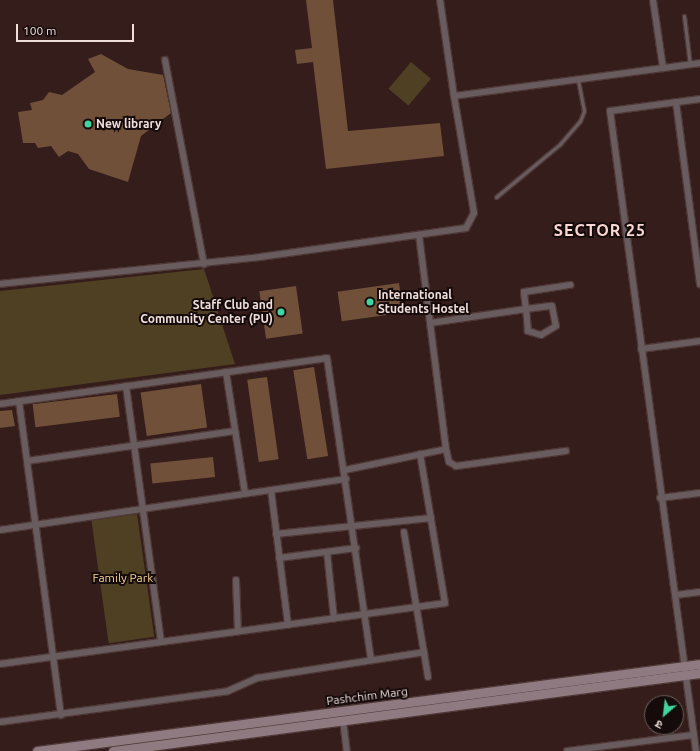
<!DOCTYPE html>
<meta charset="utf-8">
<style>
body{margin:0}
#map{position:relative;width:700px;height:751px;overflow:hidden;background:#351d1b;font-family:Ubuntu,"Noto Sans Devanagari",sans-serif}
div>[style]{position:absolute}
.green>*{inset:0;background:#504023;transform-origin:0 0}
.building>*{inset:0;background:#71503a;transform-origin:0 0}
.roads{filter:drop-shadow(1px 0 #4f3836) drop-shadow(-1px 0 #4f3836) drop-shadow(0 1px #4f3836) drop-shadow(0 -1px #4f3836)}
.service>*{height:3px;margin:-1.5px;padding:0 1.5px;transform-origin:1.5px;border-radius:1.5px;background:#685c5f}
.minor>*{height:6px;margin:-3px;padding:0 3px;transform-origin:3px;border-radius:3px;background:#685c5f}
.secondary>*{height:9px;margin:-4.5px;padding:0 4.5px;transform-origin:4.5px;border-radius:4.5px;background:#8e7a80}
.dots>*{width:11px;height:11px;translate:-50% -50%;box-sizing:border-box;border:2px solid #150b0a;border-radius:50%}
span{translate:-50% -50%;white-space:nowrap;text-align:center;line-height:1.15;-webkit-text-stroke:4px #150b0a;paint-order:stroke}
.poi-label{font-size:12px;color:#efdedc;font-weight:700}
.left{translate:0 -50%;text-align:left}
.right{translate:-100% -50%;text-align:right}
.park-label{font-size:12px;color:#f7d699}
.street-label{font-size:12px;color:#efdedc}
.district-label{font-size:16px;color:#f8d6d2;font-weight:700;letter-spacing:1px}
.north{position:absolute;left:644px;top:695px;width:40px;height:40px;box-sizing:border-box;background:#150b0a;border:1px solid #6c5f5e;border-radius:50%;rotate:208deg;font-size:11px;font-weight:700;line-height:16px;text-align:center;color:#efdedc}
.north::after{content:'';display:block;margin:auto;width:14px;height:18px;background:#40d4a1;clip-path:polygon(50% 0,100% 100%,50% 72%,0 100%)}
.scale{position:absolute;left:16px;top:24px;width:118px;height:18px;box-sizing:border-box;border:2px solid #efdedc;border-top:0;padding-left:5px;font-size:12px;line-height:14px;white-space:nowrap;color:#efdedc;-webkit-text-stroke:3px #150b0a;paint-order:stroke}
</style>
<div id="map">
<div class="green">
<div style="left:411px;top:62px;width:26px;height:35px;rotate:40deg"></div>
<div style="clip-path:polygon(204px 269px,235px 364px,0 395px,0 291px)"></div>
<div style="left:137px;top:514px;width:124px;height:46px;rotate:82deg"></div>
</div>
<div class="building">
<div style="clip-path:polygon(306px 0,333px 0,348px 131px,440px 123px,444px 156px,326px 169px,313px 62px,297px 64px,295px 50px,312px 48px)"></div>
<div style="clip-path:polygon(101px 54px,128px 69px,163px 75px,171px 113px,141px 136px,128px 182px,89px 169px,78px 154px,68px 151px,59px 157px,51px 146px,38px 148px,35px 143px,23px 143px,18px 112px,32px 110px,30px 103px,43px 100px,49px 92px,62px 95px,95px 72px,88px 59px)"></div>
<div style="left:399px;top:283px;width:30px;height:62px;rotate:82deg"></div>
<div style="left:296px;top:286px;width:48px;height:37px;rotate:82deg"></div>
<div style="left:314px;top:367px;width:90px;height:21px;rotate:81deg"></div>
<div style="left:267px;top:377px;width:83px;height:20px;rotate:82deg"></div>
<div style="left:201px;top:384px;width:44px;height:61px;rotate:82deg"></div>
<div style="left:117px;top:394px;width:23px;height:85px;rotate:83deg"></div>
<div style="clip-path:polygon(12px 410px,15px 426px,0 428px,0 411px)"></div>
<div style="left:213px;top:457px;width:20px;height:63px;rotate:84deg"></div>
</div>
<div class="roads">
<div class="service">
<div style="left:684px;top:16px;width:49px;rotate:83deg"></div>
<div style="left:496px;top:197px;width:83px;rotate:-39.6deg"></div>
<div style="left:560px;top:144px;width:30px;rotate:-49deg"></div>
<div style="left:580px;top:121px;width:11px;rotate:-68deg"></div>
<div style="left:584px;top:111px;width:33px;rotate:-101deg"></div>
</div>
<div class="minor">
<div style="left:440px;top:0;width:97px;rotate:81.7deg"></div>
<div style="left:454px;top:96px;width:248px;rotate:-7.6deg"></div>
<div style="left:653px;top:0;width:69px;rotate:81.6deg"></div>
<div style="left:165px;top:60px;width:208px;rotate:79.2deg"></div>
<div style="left:676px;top:102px;width:184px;rotate:82.5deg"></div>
<div style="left:0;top:284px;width:261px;rotate:-5.9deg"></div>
<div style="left:260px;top:257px;width:208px;rotate:-8deg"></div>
<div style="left:466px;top:228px;width:17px;rotate:-62deg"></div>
<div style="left:474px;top:213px;width:119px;rotate:-99.7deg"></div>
<div style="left:552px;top:306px;width:20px;rotate:79deg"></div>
<div style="left:556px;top:326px;width:17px;rotate:149deg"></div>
<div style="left:541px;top:335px;width:14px;rotate:-163deg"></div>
<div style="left:528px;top:331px;width:22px;rotate:-95deg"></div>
<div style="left:526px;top:309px;width:26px;rotate:-7deg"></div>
<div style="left:430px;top:323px;width:97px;rotate:-8.3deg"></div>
<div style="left:526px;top:309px;width:17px;rotate:-97deg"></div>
<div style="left:524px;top:292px;width:47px;rotate:-8.7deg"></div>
<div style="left:641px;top:349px;width:60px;rotate:-7.7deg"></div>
<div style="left:226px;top:372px;width:123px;rotate:81.1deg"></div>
<div style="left:126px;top:386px;width:258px;rotate:82.2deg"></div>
<div style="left:19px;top:401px;width:317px;rotate:82.4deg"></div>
<div style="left:0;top:404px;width:330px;rotate:-8deg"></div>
<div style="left:327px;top:358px;width:304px;rotate:81.7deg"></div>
<div style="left:446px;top:449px;width:13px;rotate:77deg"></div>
<div style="left:449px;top:462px;width:8px;rotate:30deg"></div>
<div style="left:456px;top:466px;width:111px;rotate:-7.8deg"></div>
<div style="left:27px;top:461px;width:210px;rotate:-8.2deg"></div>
<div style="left:345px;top:470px;width:103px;rotate:-11.7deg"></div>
<div style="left:446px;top:449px;width:215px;rotate:-97.2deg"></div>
<div style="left:271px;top:490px;width:136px;rotate:82.8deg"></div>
<div style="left:660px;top:498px;width:40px;rotate:-7.1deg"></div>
<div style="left:0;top:530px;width:350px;rotate:-8.4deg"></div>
<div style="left:404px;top:532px;width:147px;rotate:80.6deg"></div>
<div style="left:276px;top:534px;width:156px;rotate:-5.9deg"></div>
<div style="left:327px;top:552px;width:67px;rotate:84deg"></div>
<div style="left:279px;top:558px;width:78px;rotate:-7.4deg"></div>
<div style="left:236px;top:580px;width:51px;rotate:87.8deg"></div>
<div style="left:676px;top:595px;width:24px;rotate:-7deg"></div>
<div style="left:0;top:664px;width:449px;rotate:-7.8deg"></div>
<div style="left:445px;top:603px;width:151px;rotate:-99.5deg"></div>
<div style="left:343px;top:720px;width:31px;rotate:83deg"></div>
<div style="left:0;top:722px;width:230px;rotate:-7.7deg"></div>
<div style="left:228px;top:691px;width:32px;rotate:-24deg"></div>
<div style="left:257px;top:678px;width:169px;rotate:-8.8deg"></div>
<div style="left:567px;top:751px;width:128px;rotate:-7.2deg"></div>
<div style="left:696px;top:751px;width:646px;rotate:-97.65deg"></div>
<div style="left:610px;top:111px;width:91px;rotate:-7.6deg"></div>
</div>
<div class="secondary">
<div style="left:37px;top:751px;width:669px;rotate:-7.48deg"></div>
<div style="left:113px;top:751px;width:592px;rotate:-7.57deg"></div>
</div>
</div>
<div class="dots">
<div style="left:88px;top:124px;background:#40d4a1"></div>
<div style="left:370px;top:302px;background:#40d4a1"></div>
<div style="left:281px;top:312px;background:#40d4a1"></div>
</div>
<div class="poi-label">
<span class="left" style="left:96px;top:124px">New library</span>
<span class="left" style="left:378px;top:302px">International<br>Students Hostel</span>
<span class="right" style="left:273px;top:312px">Staff Club and<br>Community Center (PU)</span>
</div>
<div class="park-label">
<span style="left:123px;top:578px">Family Park</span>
</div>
<div class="street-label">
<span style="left:367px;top:696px;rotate:-7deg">Pashchim Marg</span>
</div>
<div class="district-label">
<span style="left:600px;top:230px">SECTOR 25</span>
</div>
<div class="north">उ</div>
<div class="scale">100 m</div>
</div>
